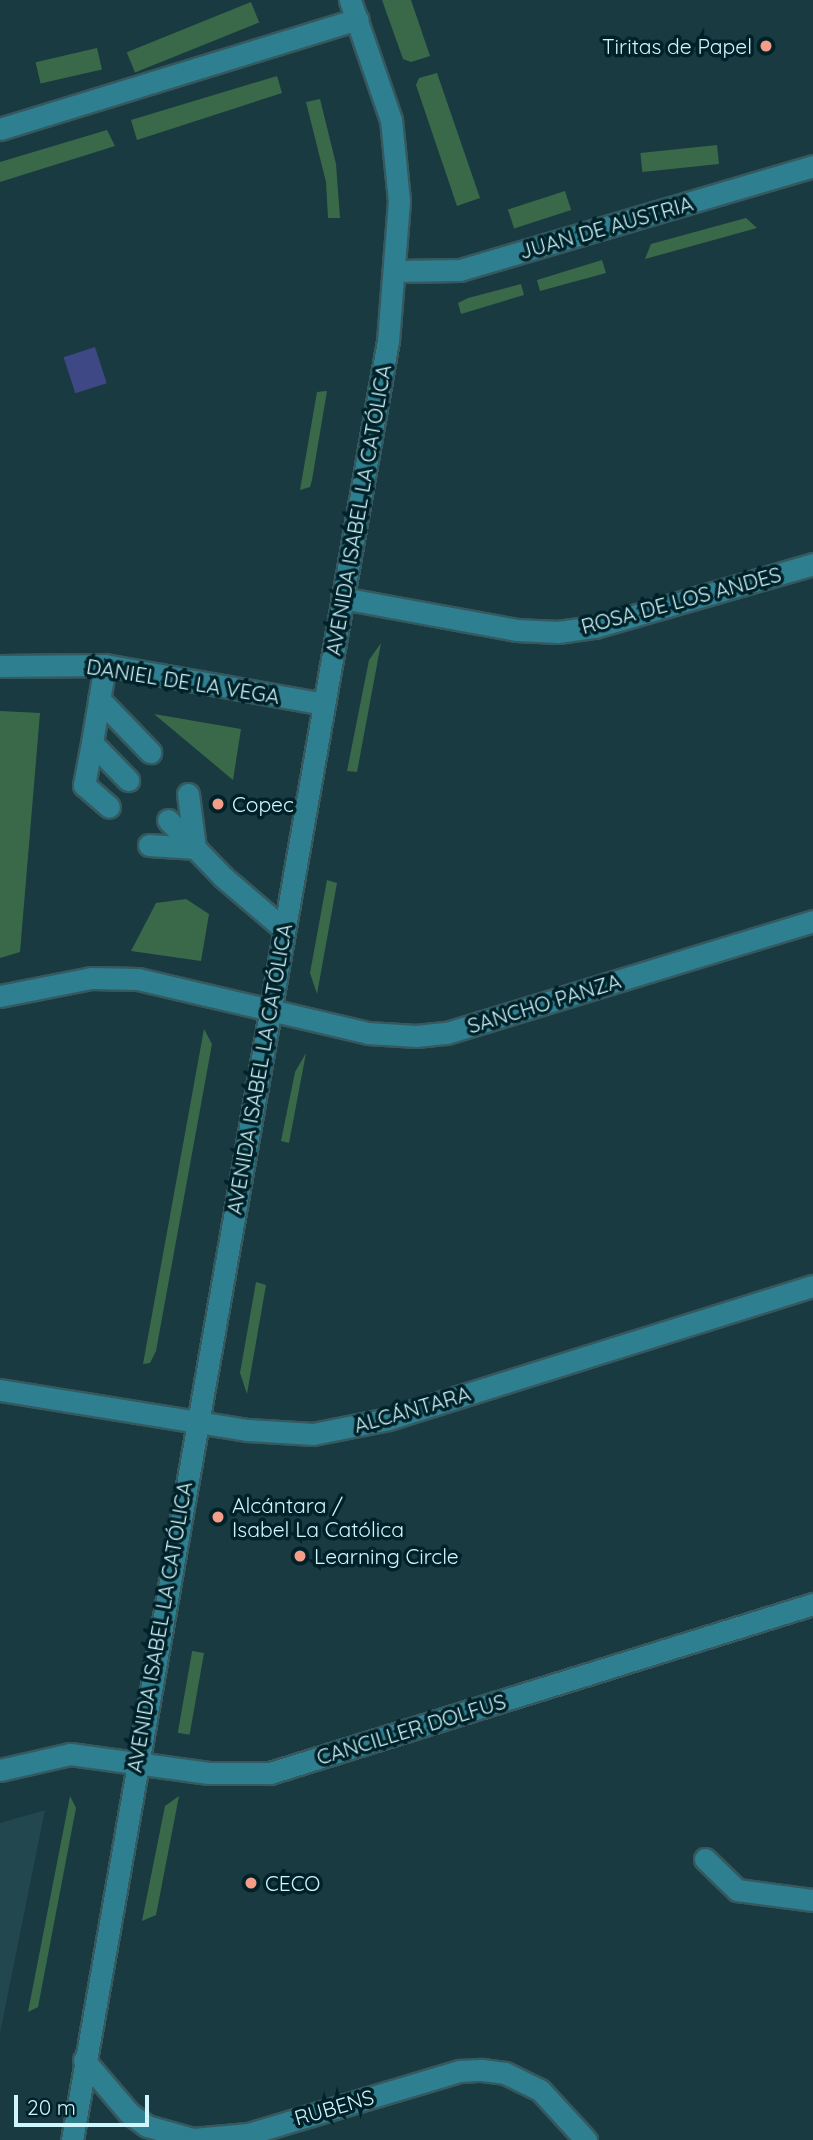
<!DOCTYPE html>
<meta charset="utf-8">
<style>
body{margin:0}
#map{position:relative;width:813px;height:2140px;overflow:hidden;background:#193a41;font-family:Quicksand,sans-serif}
div>[style]{position:absolute}
.built>*{inset:0;background:#22474f}
.green>*{inset:0;background:#3a6949;transform-origin:0 0}
.water>*{inset:0;background:#3d4885;transform-origin:0 0}
.roads{filter:drop-shadow(2px 0 #36585f) drop-shadow(-2px 0 #36585f) drop-shadow(0 2px #36585f) drop-shadow(0 -2px #36585f)}
.lane>*{height:21px;margin:-10.5px;padding:0 10.5px;transform-origin:10.5px;border-radius:10.5px;background:#2e7f90}
.street>*{height:21px;margin:-10.5px;padding:0 10.5px;transform-origin:10.5px;border-radius:10.5px;background:#2e7f90}
.secondary>*{height:21px;margin:-10.5px;padding:0 10.5px;transform-origin:10.5px;border-radius:10.5px;background:#2e7f90}
.dots>*{width:19px;height:19px;translate:-50% -50%;box-sizing:border-box;border:4px solid #002128;border-radius:50%}
span{translate:-50% -50%;white-space:nowrap;text-align:center;line-height:1.15;-webkit-text-stroke:7px #002128;paint-order:stroke}
.poi-label{font-size:21px;color:#cff5fd}
.right{translate:-100% -50%;text-align:right}
.left{translate:0 -50%;text-align:left}
.street-label{font-size:21px;color:#cff5fd}
.scale{position:absolute;left:14px;top:2095px;width:135px;height:32px;box-sizing:border-box;border:4px solid #cff5fd;border-top:0;padding-left:9px;font-size:21px;line-height:24px;white-space:nowrap;color:#cff5fd;-webkit-text-stroke:5px #002128;paint-order:stroke}
</style>
<div id="map">
<div class="built">
<div style="clip-path:polygon(45px 1810px,0 2033px,0 1823px)"></div>
</div>
<div class="green">
<div style="clip-path:polygon(382px 0,411px 0,430px 56px,411px 62px,403px 59px)"></div>
<div style="left:251px;top:2px;width:22px;height:134px;rotate:68deg"></div>
<div style="left:97px;top:48px;width:22px;height:63px;rotate:77deg"></div>
<div style="clip-path:polygon(437px 73px,480px 198px,457px 206px,416px 85px,419px 78px)"></div>
<div style="clip-path:polygon(277px 76px,282px 93px,137px 140px,131px 120px)"></div>
<div style="clip-path:polygon(320px 99px,336px 164px,340px 218px,328px 218px,326px 182px,306px 102px)"></div>
<div style="clip-path:polygon(107px 130px,115px 146px,0 182px,0 162px)"></div>
<div style="left:717px;top:145px;width:19px;height:77px;rotate:84deg"></div>
<div style="left:565px;top:191px;width:20px;height:60px;rotate:72deg"></div>
<div style="clip-path:polygon(746px 218px,757px 228px,645px 259px,651px 244px)"></div>
<div style="clip-path:polygon(602px 260px,606px 273px,540px 291px,537px 280px)"></div>
<div style="clip-path:polygon(521px 284px,524px 295px,461px 314px,458px 303px,468px 298px)"></div>
<div style="clip-path:polygon(327px 391px,312px 480px,310px 487px,300px 490px,317px 392px)"></div>
<div style="clip-path:polygon(381px 643px,357px 772px,347px 771px,369px 660px)"></div>
<div style="clip-path:polygon(0 711px,40px 713px,20px 952px,0 958px)"></div>
<div style="clip-path:polygon(154px 714px,241px 729px,233px 780px)"></div>
<div style="clip-path:polygon(327px 880px,337px 883px,317px 994px,310px 973px)"></div>
<div style="clip-path:polygon(186px 899px,209px 914px,201px 961px,131px 951px,156px 903px)"></div>
<div style="clip-path:polygon(204px 1029px,212px 1044px,156px 1351px,150px 1363px,143px 1364px)"></div>
<div style="clip-path:polygon(306px 1053px,289px 1143px,281px 1141px,295px 1072px)"></div>
<div style="clip-path:polygon(256px 1282px,266px 1285px,247px 1394px,240px 1373px)"></div>
<div style="left:204px;top:1653px;width:83px;height:12px;rotate:100deg"></div>
<div style="clip-path:polygon(70px 1796px,76px 1808px,38px 2007px,28px 2012px)"></div>
<div style="clip-path:polygon(179px 1796px,156px 1915px,142px 1921px,165px 1806px)"></div>
</div>
<div class="water">
<div style="left:95px;top:347px;width:38px;height:33px;rotate:72deg"></div>
</div>
<div class="roads">
<div class="lane">
<div style="left:105px;top:665px;width:79px;rotate:99.5deg"></div>
<div style="left:92px;top:743px;width:52px;rotate:45.8deg"></div>
<div style="left:99px;top:699px;width:74px;rotate:46.1deg"></div>
<div style="left:92px;top:743px;width:43px;rotate:100.8deg"></div>
<div style="left:84px;top:785px;width:33px;rotate:41deg"></div>
<div style="left:188px;top:794px;width:54px;rotate:82.6deg"></div>
<div style="left:168px;top:820px;width:79px;rotate:46deg"></div>
<div style="left:223px;top:877px;width:79px;rotate:40.4deg"></div>
<div style="left:149px;top:845px;width:46px;rotate:3.7deg"></div>
</div>
<div class="street">
<div style="left:0;top:129px;width:374px;rotate:-17.1deg"></div>
<div style="left:342px;top:598px;width:177px;rotate:10.4deg"></div>
<div style="left:516px;top:630px;width:42px;rotate:2.7deg"></div>
<div style="left:558px;top:632px;width:37px;rotate:-8deg"></div>
<div style="left:595px;top:627px;width:227px;rotate:-16.1deg"></div>
<div style="left:0;top:666px;width:105px;rotate:-0.5deg"></div>
<div style="left:105px;top:665px;width:222px;rotate:10.1deg"></div>
<div style="left:0;top:996px;width:93px;rotate:-11.2deg"></div>
<div style="left:91px;top:978px;width:47px;rotate:1.2deg"></div>
<div style="left:138px;top:979px;width:236px;rotate:13.2deg"></div>
<div style="left:368px;top:1033px;width:48px;rotate:3.6deg"></div>
<div style="left:416px;top:1036px;width:31px;rotate:-6deg"></div>
<div style="left:447px;top:1033px;width:383px;rotate:-17deg"></div>
<div style="left:0;top:1770px;width:72px;rotate:-12.9deg"></div>
<div style="left:70px;top:1754px;width:140px;rotate:7.8deg"></div>
<div style="left:209px;top:1773px;width:61px"></div>
<div style="left:270px;top:1773px;width:569px;rotate:-17.29deg"></div>
<div style="left:705px;top:1859px;width:45px;rotate:44.1deg"></div>
<div style="left:737px;top:1890px;width:77px;rotate:7.5deg"></div>
<div style="left:84px;top:2060px;width:70px;rotate:49.7deg"></div>
<div style="left:129px;top:2113px;width:22px;rotate:36deg"></div>
<div style="left:147px;top:2126px;width:48px;rotate:15.8deg"></div>
<div style="left:193px;top:2139px;width:55px;rotate:-5.2deg"></div>
<div style="left:248px;top:2134px;width:221px;rotate:-16.6deg"></div>
<div style="left:460px;top:2071px;width:22px;rotate:-3deg"></div>
<div style="left:482px;top:2070px;width:23px;rotate:7deg"></div>
<div style="left:505px;top:2073px;width:39px;rotate:26deg"></div>
<div style="left:540px;top:2090px;width:68px;rotate:47.4deg"></div>
</div>
<div class="secondary">
<div style="left:396px;top:271px;width:64px;rotate:-0.9deg"></div>
<div style="left:460px;top:270px;width:368px;rotate:-16.4deg"></div>
<div style="left:0;top:1390px;width:251px;rotate:9.2deg"></div>
<div style="left:248px;top:1430px;width:65px;rotate:3.5deg"></div>
<div style="left:313px;top:1434px;width:76px;rotate:-11.3deg"></div>
<div style="left:388px;top:1419px;width:445px;rotate:-17.4deg"></div>
<div style="left:72px;top:2140px;width:1827px;rotate:-80.04deg"></div>
<div style="left:388px;top:341px;width:140px;rotate:-85.5deg"></div>
<div style="left:399px;top:201px;width:81px;rotate:-95.6deg"></div>
<div style="left:391px;top:120px;width:127px;rotate:-108.9deg"></div>
</div>
</div>
<div class="dots">
<div style="left:766px;top:46px;background:#f49e8a"></div>
<div style="left:218px;top:804px;background:#f49e8a"></div>
<div style="left:218px;top:1517px;background:#f49e8a"></div>
<div style="left:300px;top:1556px;background:#f49e8a"></div>
<div style="left:251px;top:1883px;background:#f49e8a"></div>
</div>
<div class="poi-label">
<span class="right" style="left:752px;top:46px">Tiritas de Papel</span>
<span class="left" style="left:232px;top:804px">Copec</span>
<span class="left" style="left:232px;top:1517px">Alcántara /<br>Isabel La Católica</span>
<span class="left" style="left:314px;top:1556px">Learning Circle</span>
<span class="left" style="left:265px;top:1883px">CECO</span>
</div>
<div class="street-label">
<span style="left:606px;top:227px;rotate:-16deg">JUAN DE AUSTRIA</span>
<span style="left:358px;top:510px;rotate:-80deg">AVENIDA ISABEL LA CATÓLICA</span>
<span style="left:681px;top:600px;rotate:-15deg">ROSA DE LOS ANDES</span>
<span style="left:183px;top:681px;rotate:9deg">DANIEL DE LA VEGA</span>
<span style="left:544px;top:1003px;rotate:-17deg">SANCHO PANZA</span>
<span style="left:259px;top:1069px;rotate:-80deg">AVENIDA ISABEL LA CATÓLICA</span>
<span style="left:412px;top:1409px;rotate:-16deg">ALCÁNTARA</span>
<span style="left:159px;top:1627px;rotate:-80deg">AVENIDA ISABEL LA CATÓLICA</span>
<span style="left:411px;top:1729px;rotate:-17deg">CANCILLER DOLFUS</span>
<span style="left:334px;top:2107px;rotate:-16deg">RUBENS</span>
</div>
<div class="scale">20 m</div>
</div>
